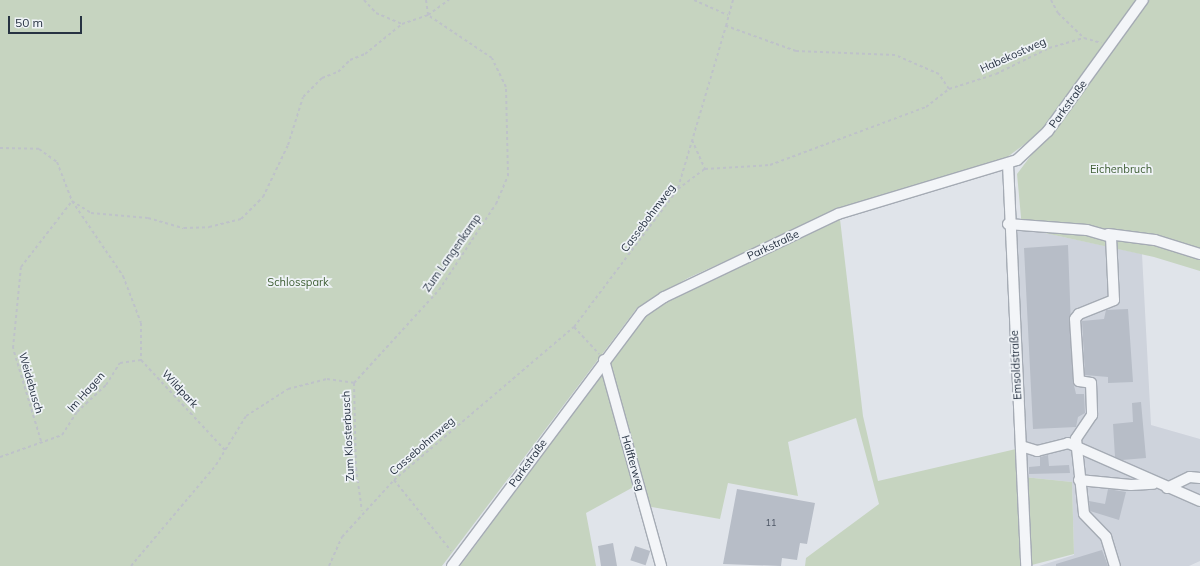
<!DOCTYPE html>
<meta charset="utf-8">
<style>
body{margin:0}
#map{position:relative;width:1200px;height:566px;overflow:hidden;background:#e0e4ea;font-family:Mulish,sans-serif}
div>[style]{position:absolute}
.built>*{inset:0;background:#ced3dc}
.green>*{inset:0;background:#c6d4c0}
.building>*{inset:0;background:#b7bdc7;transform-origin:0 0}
.path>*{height:2px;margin-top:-1px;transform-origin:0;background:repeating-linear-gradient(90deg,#bec2c9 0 3px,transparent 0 6px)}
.roads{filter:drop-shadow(1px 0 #a5abb4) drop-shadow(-1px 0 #a5abb4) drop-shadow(0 1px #a5abb4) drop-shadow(0 -1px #a5abb4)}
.minor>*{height:10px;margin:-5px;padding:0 5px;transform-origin:5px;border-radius:5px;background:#f3f5f8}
span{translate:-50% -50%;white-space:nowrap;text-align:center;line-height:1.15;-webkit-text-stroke:3.5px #eff3f7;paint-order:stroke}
.number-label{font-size:9px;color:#4b5563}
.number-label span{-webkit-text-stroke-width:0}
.street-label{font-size:11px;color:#273242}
.park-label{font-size:11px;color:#3e5e34}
.scale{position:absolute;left:8px;top:16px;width:74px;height:18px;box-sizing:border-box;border:2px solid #273242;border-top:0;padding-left:5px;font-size:12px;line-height:14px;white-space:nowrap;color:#273242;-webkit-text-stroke:3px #eff3f7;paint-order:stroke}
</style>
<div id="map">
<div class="built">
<div style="clip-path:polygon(1022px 228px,1142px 254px,1151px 425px,1200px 439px,1200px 561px,1189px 566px,1039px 566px,1074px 555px,1072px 482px,1024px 477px,1011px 229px)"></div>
</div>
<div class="green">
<div style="clip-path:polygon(0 0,1140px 0,1045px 129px,1006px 158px,843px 208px,688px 278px,637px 308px,442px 566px,0 566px)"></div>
<div style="clip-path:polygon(1148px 0,1200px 0,1200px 271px,1154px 257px,1022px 228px,1017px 174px)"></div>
<div style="clip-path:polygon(840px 219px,863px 416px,878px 481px,1016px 449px,1025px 566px,805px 566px,806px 558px,879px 504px,856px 418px,788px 442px,798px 496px,728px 483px,720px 519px,646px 506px,639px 484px,586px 513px,596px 566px,460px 566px,646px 315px,693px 287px)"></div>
<div style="clip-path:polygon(1024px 477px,1072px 482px,1074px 554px,1028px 566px)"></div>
</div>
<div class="building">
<div style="clip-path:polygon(1068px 245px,1073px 381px,1076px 394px,1084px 394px,1085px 413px,1078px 417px,1076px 427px,1033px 429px,1024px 248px)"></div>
<div style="clip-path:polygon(1128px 309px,1133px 382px,1108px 383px,1108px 377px,1085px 375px,1082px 321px,1104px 319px,1106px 310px)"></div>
<div style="clip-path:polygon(1141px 402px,1146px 458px,1122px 460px,1115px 457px,1113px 424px,1133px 422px,1132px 403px)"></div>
<div style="clip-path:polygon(1048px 455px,1049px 466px,1069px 465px,1070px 473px,1029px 474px,1029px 467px,1040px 466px,1040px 457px)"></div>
<div style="clip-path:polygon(737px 489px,815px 503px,807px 544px,800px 543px,797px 560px,782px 558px,781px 566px,723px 564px)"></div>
<div style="clip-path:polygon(1108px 489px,1126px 492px,1119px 520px,1090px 511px,1089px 501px,1105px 504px)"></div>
<div style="clip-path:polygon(613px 543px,617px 566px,601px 566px,598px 546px)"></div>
<div style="left:635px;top:546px;width:16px;height:15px;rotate:18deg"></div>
<div style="clip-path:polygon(1102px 550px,1108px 566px,1056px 566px,1056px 564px)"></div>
</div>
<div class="path">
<div style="left:364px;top:0;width:18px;rotate:47deg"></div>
<div style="left:376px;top:13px;width:28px;rotate:23deg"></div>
<div style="left:426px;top:0;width:15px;rotate:82deg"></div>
<div style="left:694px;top:0;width:37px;rotate:24deg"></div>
<div style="left:1051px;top:0;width:15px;rotate:62deg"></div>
<div style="left:1058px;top:13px;width:36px;rotate:44deg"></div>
<div style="left:1084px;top:38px;width:18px;rotate:16deg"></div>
<div style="left:949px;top:89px;width:49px;rotate:-17.7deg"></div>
<div style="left:996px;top:74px;width:59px;rotate:-26.1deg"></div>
<div style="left:1049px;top:48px;width:36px;rotate:-16deg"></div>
<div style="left:692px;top:140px;width:32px;rotate:66deg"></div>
<div style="left:0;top:148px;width:39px;rotate:1deg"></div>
<div style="left:39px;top:149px;width:22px;rotate:36deg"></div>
<div style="left:57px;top:162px;width:42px;rotate:69deg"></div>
<div style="left:72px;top:201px;width:91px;rotate:55.8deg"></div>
<div style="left:123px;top:276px;width:50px;rotate:69deg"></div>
<div style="left:141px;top:323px;width:37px;rotate:90deg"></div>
<div style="left:141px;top:360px;width:123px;rotate:47deg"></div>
<div style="left:678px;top:188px;width:169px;rotate:-73.5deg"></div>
<div style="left:72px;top:201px;width:22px;rotate:32deg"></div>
<div style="left:91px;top:213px;width:57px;rotate:5deg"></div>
<div style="left:148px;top:218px;width:37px;rotate:16deg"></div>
<div style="left:184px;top:228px;width:25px;rotate:-2deg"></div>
<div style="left:209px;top:227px;width:33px;rotate:-14deg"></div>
<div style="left:241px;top:219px;width:31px;rotate:-45deg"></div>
<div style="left:263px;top:197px;width:58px;rotate:-64.3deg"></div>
<div style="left:288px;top:145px;width:50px;rotate:-72.6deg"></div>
<div style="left:303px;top:97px;width:27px;rotate:-45deg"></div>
<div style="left:322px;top:78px;width:17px;rotate:-21deg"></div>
<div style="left:338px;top:72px;width:17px;rotate:-45deg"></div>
<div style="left:350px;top:60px;width:16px;rotate:-22deg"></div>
<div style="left:365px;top:54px;width:48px;rotate:-39deg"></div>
<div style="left:402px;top:24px;width:28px;rotate:-19deg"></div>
<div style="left:428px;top:15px;width:26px;rotate:-36deg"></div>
<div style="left:574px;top:327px;width:37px;rotate:47deg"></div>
<div style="left:354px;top:383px;width:85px;rotate:88.7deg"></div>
<div style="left:356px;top:468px;width:43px;rotate:82.1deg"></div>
<div style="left:41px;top:441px;width:97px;rotate:-106.8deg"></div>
<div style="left:13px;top:348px;width:81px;rotate:-84.4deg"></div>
<div style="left:21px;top:267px;width:83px;rotate:-52.3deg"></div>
<div style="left:0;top:457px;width:66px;rotate:-19.5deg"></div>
<div style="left:62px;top:435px;width:27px;rotate:-57deg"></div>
<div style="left:77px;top:412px;width:40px;rotate:-43deg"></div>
<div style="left:106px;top:385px;width:26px;rotate:-58deg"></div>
<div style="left:120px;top:363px;width:21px;rotate:-8deg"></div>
<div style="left:394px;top:480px;width:91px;rotate:51.2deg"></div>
<div style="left:131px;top:566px;width:132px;rotate:-49.9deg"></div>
<div style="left:216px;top:465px;width:57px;rotate:-58.5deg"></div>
<div style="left:246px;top:416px;width:50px;rotate:-32.7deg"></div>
<div style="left:288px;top:389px;width:40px;rotate:-14.4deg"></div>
<div style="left:327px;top:379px;width:27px;rotate:8deg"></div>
<div style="left:354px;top:383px;width:126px;rotate:-47.6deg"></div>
<div style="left:439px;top:290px;width:103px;rotate:-56.5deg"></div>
<div style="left:496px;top:204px;width:30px;rotate:-67deg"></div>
<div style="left:508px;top:176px;width:89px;rotate:-91.3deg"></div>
<div style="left:506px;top:87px;width:32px;rotate:-116deg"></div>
<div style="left:492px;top:58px;width:77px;rotate:-146.1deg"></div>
<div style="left:329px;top:566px;width:32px;rotate:-66deg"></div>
<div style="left:342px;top:537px;width:77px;rotate:-47.6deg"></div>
<div style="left:394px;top:480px;width:236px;rotate:-40.4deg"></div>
<div style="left:574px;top:327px;width:173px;rotate:-53deg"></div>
<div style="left:678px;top:189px;width:34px;rotate:-37deg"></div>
<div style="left:705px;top:169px;width:65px;rotate:-3.5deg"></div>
<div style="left:770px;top:165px;width:166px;rotate:-20.4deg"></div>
<div style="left:926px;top:107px;width:29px;rotate:-38deg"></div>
<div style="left:949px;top:89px;width:18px;rotate:-124deg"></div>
<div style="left:939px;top:74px;width:48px;rotate:-156.6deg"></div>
<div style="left:895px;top:55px;width:99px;rotate:-177.7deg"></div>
<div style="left:796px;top:51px;width:74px;rotate:-160.3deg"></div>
<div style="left:726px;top:26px;width:27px;rotate:-75deg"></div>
</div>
<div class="roads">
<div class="minor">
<div style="left:1008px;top:164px;width:402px;rotate:87.4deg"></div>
<div style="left:1008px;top:224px;width:79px;rotate:4.3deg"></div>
<div style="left:1087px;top:230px;width:25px;rotate:16deg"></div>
<div style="left:1111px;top:237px;width:63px;rotate:87.3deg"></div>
<div style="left:1114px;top:300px;width:38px;rotate:158deg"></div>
<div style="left:1079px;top:314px;width:6px;rotate:129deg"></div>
<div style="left:1075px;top:319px;width:62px;rotate:86.3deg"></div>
<div style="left:1079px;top:381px;width:12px;rotate:9deg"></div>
<div style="left:1091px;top:383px;width:32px;rotate:88deg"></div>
<div style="left:1092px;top:415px;width:29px;rotate:124deg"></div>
<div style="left:1076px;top:439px;width:75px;rotate:83.9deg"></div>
<div style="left:1084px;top:514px;width:32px;rotate:46deg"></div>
<div style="left:1106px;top:537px;width:30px;rotate:73deg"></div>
<div style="left:1108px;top:234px;width:47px;rotate:7.3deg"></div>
<div style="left:1155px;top:240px;width:47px;rotate:17.3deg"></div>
<div style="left:604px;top:360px;width:214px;rotate:74.5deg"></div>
<div style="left:1021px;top:446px;width:17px;rotate:17deg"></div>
<div style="left:1037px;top:451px;width:32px;rotate:-14deg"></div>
<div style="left:1068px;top:443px;width:144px;rotate:23.7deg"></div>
<div style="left:1079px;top:480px;width:52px;rotate:5.5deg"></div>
<div style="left:1131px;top:485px;width:22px;rotate:-3deg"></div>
<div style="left:1167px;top:488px;width:25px;rotate:-26deg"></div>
<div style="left:1190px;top:477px;width:10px;rotate:6deg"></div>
<div style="left:452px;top:566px;width:317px;rotate:-53.2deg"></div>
<div style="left:642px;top:312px;width:27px;rotate:-34deg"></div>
<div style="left:664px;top:297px;width:193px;rotate:-25.5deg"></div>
<div style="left:838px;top:214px;width:187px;rotate:-16.8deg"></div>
<div style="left:1017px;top:160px;width:42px;rotate:-43.1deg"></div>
<div style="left:1048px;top:131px;width:162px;rotate:-54.1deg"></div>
</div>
</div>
<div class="number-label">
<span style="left:771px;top:523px">11</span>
</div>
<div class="street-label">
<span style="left:1013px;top:55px;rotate:-24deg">Habekostweg</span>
<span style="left:1068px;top:104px;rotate:-54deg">Parkstraße</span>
<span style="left:648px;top:218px;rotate:-53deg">Cassebohmweg</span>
<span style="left:773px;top:245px;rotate:-25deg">Parkstraße</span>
<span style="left:452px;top:253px;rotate:-55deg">Zum Langenkamp</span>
<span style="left:1016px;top:365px;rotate:-93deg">Emsoldstraße</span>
<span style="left:31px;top:383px;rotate:74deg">Weidebusch</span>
<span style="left:180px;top:389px;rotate:47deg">Wildpark</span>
<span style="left:86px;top:392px;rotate:-48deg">Im Hagen</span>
<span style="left:348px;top:436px;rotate:-93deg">Zum Klosterbusch</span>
<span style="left:422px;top:446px;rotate:-41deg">Cassebohmweg</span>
<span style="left:528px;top:463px;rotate:-54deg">Parkstraße</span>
<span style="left:633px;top:463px;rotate:74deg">Halfterweg</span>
</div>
<div class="park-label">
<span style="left:1121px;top:169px">Eichenbruch</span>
<span style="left:298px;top:282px">Schlosspark</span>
</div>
<div class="scale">50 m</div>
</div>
